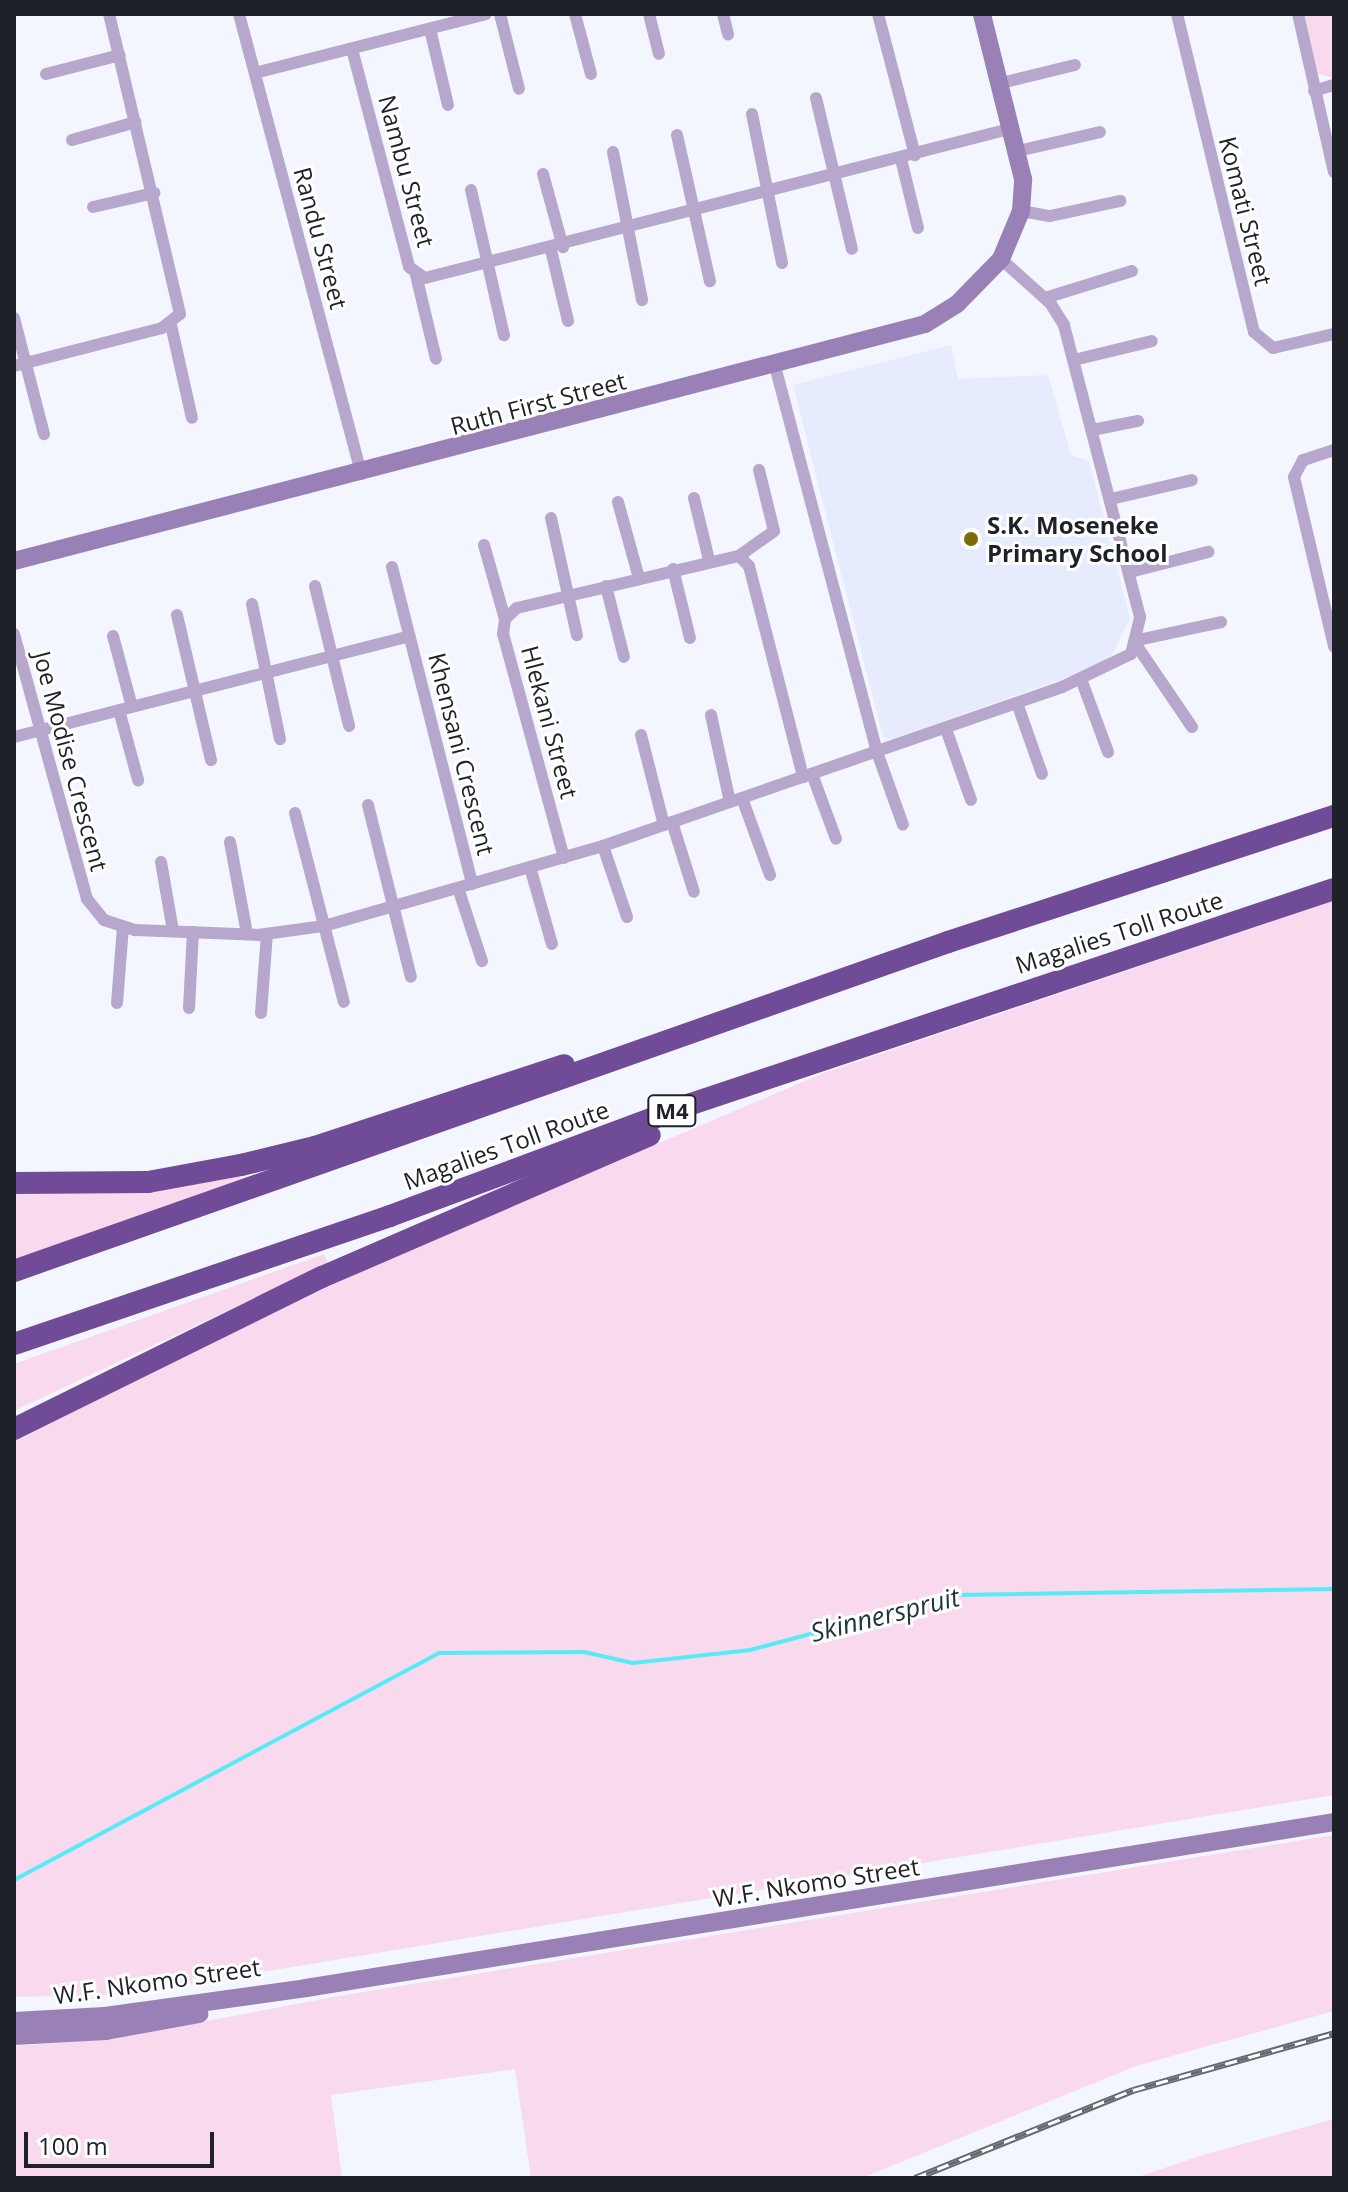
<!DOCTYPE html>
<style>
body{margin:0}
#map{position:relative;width:1348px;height:2192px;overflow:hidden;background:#f3f6fe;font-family:"Open Sans",sans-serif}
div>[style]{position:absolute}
.built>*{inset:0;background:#e6ecfd}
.green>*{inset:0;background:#f8d9ed}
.stream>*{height:4px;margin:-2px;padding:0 2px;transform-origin:2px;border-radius:2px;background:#58eaf7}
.street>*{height:12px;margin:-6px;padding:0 6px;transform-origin:6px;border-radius:6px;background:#b7a7cc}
.secondary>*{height:18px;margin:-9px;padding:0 9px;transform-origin:9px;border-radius:9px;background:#9980b6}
.highway>*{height:22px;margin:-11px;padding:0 11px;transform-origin:11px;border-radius:11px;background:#704b97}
.rail>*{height:7px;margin-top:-3.5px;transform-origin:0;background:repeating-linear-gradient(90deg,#fff 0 12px,#676971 0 24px);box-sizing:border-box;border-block:2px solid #676971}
.dots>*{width:22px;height:22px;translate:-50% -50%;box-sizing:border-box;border:4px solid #fff;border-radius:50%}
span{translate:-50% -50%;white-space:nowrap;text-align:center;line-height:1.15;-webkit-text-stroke:6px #fff;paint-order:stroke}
.shield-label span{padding:2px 6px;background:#fff;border:2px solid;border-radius:6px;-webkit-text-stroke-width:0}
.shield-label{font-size:22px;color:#1f2129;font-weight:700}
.street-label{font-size:24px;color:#1f2129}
.poi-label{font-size:24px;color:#1f2129;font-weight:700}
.left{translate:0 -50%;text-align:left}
.water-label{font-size:26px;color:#1e3639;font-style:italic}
.frame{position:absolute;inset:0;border:16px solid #1f2129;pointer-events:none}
.scale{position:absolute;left:24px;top:2132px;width:190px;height:36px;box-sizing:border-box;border:4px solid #1f2129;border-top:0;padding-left:10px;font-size:24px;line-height:28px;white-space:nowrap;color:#1f2129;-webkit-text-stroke:6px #fff;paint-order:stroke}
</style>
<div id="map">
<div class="built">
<div style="clip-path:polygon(951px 345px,958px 379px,1048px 375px,1071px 455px,1089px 461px,1130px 618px,1109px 662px,893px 739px,883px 737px,793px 385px)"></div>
</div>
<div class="green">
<div style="clip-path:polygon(1304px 14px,1334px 14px,1334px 78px,1317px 73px)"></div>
<div style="clip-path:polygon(1334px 901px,1334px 1795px,129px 1994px,14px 1997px,14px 1437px,393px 1256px,824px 1073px)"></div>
<div style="clip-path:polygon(240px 1176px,242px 1183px,14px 1260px,14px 1193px,138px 1193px)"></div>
<div style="clip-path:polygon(324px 1254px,328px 1263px,14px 1411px,14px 1364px)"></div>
<div style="clip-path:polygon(1334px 1835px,1334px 2011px,1136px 2066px,862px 2178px,531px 2178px,515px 2069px,331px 2095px,342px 2178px,14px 2178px,14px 2046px,111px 2039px,339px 1996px)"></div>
<div style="clip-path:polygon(1334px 2119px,1334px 2178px,1135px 2178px,1200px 2156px)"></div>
</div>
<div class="stream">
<div style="left:14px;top:1880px;width:482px;rotate:-28.1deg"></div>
<div style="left:439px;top:1653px;width:145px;rotate:-0.4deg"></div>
<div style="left:584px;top:1652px;width:50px;rotate:12.7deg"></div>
<div style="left:633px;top:1663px;width:118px;rotate:-6.3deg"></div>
<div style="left:750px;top:1650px;width:213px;rotate:-14.9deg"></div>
<div style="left:956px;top:1595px;width:378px;rotate:-0.9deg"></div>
</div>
<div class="street">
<div style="left:239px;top:14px;width:476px;rotate:75.1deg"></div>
<div style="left:500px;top:14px;width:77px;rotate:75.8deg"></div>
<div style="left:575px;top:14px;width:62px;rotate:75.1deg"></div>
<div style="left:649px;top:14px;width:41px;rotate:76deg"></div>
<div style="left:723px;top:14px;width:21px;rotate:76deg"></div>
<div style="left:878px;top:14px;width:146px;rotate:75.3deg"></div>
<div style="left:1177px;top:14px;width:327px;rotate:76.4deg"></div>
<div style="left:1254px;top:332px;width:25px;rotate:40deg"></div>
<div style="left:1273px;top:348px;width:63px;rotate:-12.9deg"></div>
<div style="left:1298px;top:14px;width:162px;rotate:77.2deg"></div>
<div style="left:430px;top:29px;width:78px;rotate:76.7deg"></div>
<div style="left:352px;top:49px;width:225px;rotate:75.3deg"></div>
<div style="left:409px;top:267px;width:19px;rotate:35deg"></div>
<div style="left:425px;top:278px;width:607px;rotate:-14.31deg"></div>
<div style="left:255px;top:73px;width:238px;rotate:-14.3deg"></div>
<div style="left:46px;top:74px;width:76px;rotate:-14.4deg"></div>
<div style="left:1001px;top:83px;width:76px;rotate:-13.7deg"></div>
<div style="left:1314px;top:91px;width:21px;rotate:-17deg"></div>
<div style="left:816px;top:98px;width:155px;rotate:76.6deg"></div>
<div style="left:752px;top:114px;width:152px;rotate:78.6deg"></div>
<div style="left:677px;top:135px;width:150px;rotate:77.3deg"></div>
<div style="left:72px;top:140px;width:66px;rotate:-15.7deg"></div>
<div style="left:1018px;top:151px;width:84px;rotate:-13deg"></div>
<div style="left:613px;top:152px;width:151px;rotate:78.9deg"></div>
<div style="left:901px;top:159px;width:71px;rotate:76.2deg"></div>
<div style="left:543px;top:174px;width:76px;rotate:74.7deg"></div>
<div style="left:471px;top:190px;width:149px;rotate:77.2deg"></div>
<div style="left:93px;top:207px;width:63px;rotate:-12.9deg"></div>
<div style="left:1021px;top:211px;width:29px;rotate:10deg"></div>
<div style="left:1050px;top:216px;width:72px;rotate:-12.1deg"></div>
<div style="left:551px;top:250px;width:73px;rotate:76.5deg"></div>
<div style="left:416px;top:275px;width:86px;rotate:76.6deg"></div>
<div style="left:1045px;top:298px;width:91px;rotate:-17.2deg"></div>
<div style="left:14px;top:318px;width:120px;rotate:75.5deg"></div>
<div style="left:171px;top:325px;width:95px;rotate:77.3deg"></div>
<div style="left:1074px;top:360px;width:80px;rotate:-13.7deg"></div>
<div style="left:14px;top:366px;width:153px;rotate:-14.4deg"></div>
<div style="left:162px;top:328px;width:23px;rotate:-38deg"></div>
<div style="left:180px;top:314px;width:308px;rotate:-103.3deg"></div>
<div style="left:775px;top:366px;width:399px;rotate:75.2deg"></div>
<div style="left:877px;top:752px;width:77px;rotate:70.4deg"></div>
<div style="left:1092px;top:430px;width:47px;rotate:-11.1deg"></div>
<div style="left:1334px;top:450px;width:33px;rotate:162deg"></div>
<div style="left:1303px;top:460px;width:19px;rotate:118deg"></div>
<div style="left:1294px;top:477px;width:174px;rotate:76.7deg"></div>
<div style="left:694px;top:498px;width:64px;rotate:76.4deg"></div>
<div style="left:1111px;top:499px;width:83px;rotate:-13.2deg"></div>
<div style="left:618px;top:502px;width:79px;rotate:74.6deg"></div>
<div style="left:551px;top:518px;width:120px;rotate:77.5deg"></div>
<div style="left:484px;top:545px;width:77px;rotate:74.2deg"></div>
<div style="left:739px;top:556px;width:43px;rotate:-35.5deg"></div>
<div style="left:774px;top:531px;width:63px;rotate:-103.8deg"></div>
<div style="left:392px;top:567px;width:327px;rotate:75.8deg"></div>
<div style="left:673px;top:569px;width:71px;rotate:76.2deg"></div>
<div style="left:1130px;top:572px;width:81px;rotate:-14.4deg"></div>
<div style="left:315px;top:586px;width:144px;rotate:76.3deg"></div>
<div style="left:606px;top:586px;width:73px;rotate:75.8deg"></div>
<div style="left:252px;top:604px;width:138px;rotate:78.3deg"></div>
<div style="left:177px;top:615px;width:149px;rotate:76.8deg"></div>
<div style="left:14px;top:634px;width:275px;rotate:74.6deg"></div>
<div style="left:87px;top:899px;width:27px;rotate:51deg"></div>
<div style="left:104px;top:920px;width:33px;rotate:18deg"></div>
<div style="left:135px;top:930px;width:123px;rotate:2.3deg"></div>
<div style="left:258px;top:935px;width:67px;rotate:-7.8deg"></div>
<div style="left:324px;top:926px;width:290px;rotate:-16deg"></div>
<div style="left:603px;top:846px;width:486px;rotate:-19.1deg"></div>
<div style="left:1062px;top:687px;width:76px;rotate:-25.6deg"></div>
<div style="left:1131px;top:654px;width:38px;rotate:-76deg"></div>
<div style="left:1140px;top:617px;width:302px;rotate:-104.6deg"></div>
<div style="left:1064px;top:325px;width:26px;rotate:-122deg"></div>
<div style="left:1050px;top:303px;width:66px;rotate:-138.1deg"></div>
<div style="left:113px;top:636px;width:73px;rotate:75deg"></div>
<div style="left:1138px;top:640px;width:85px;rotate:-12.2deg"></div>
<div style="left:1137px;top:646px;width:98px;rotate:55.8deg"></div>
<div style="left:1081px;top:679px;width:78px;rotate:69.7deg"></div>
<div style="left:1017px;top:703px;width:75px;rotate:70.6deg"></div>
<div style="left:119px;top:710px;width:73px;rotate:74.8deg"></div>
<div style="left:711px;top:715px;width:89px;rotate:77.7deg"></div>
<div style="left:946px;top:729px;width:75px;rotate:70.6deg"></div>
<div style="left:641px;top:735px;width:93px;rotate:75.7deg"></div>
<div style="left:14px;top:737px;width:408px;rotate:-14.3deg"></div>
<div style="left:812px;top:774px;width:69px;rotate:69.7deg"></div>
<div style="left:742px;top:798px;width:82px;rotate:70deg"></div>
<div style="left:368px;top:805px;width:177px;rotate:76deg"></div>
<div style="left:295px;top:813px;width:195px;rotate:75.5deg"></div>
<div style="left:672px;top:822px;width:73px;rotate:72.6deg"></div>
<div style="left:230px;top:842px;width:94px;rotate:79.5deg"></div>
<div style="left:603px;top:846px;width:75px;rotate:71.3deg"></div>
<div style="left:564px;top:858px;width:232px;rotate:-105.2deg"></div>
<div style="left:503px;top:634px;width:15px;rotate:-82deg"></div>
<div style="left:505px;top:619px;width:16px;rotate:-43deg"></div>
<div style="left:517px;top:608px;width:228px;rotate:-13.2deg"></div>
<div style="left:739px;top:556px;width:14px;rotate:45deg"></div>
<div style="left:749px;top:566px;width:218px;rotate:75.6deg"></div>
<div style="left:161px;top:862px;width:70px;rotate:80.1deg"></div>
<div style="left:530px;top:867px;width:80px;rotate:74.1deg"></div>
<div style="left:458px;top:888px;width:77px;rotate:71.8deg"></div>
<div style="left:117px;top:1003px;width:76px;rotate:-85.5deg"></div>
<div style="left:189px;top:1008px;width:76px;rotate:-87deg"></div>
<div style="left:261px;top:1013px;width:79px;rotate:-85.7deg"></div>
</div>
<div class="secondary">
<div style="left:14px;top:561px;width:941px;rotate:-14.58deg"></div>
<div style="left:925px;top:324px;width:38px;rotate:-32deg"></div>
<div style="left:957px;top:304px;width:63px;rotate:-45.6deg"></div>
<div style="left:1001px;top:259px;width:52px;rotate:-67.4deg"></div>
<div style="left:1021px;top:211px;width:32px;rotate:-86deg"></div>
<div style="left:1023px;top:179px;width:170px;rotate:-104deg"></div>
<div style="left:14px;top:2021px;width:91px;rotate:-3.1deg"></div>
<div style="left:105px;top:2016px;width:203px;rotate:-7.9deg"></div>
<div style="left:306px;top:1988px;width:1041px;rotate:-9.17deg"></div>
<div style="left:14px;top:2036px;width:92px;rotate:-3.1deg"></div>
<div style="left:106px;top:2031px;width:95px;rotate:-10.4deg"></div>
</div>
<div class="highway">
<div style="left:14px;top:1183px;width:134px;rotate:-0.4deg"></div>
<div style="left:148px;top:1182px;width:95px;rotate:-10.4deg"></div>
<div style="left:241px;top:1165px;width:76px;rotate:-13.7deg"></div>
<div style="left:315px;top:1147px;width:262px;rotate:-18.2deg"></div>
<div style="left:14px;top:1271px;width:990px;rotate:-19.4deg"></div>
<div style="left:948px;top:942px;width:406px;rotate:-18.1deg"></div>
<div style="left:14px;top:1344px;width:397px;rotate:-18.8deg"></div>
<div style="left:390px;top:1216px;width:321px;rotate:-20.4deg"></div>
<div style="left:691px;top:1104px;width:678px;rotate:-18.49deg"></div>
<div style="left:14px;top:1429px;width:343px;rotate:-26.3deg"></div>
<div style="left:322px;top:1277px;width:357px;rotate:-23.4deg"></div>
</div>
<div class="rail">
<div style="left:915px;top:2178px;width:235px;rotate:-22deg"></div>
<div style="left:1133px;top:2090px;width:209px;rotate:-15.8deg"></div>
</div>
<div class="dots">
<div style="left:971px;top:539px;background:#786d09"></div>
</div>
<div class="shield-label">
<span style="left:672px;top:1111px">M4</span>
</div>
<div class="street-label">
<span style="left:407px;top:171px;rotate:75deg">Nambu Street</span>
<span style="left:1246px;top:211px;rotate:76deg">Komati Street</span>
<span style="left:321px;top:238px;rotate:75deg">Randu Street</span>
<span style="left:538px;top:403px;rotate:-15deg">Ruth First Street</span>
<span style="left:550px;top:722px;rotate:75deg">Hlekani Street</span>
<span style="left:462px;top:754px;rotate:76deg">Khensani Crescent</span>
<span style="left:71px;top:761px;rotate:75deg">Joe Modise Crescent</span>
<span style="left:1119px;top:932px;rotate:-18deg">Magalies Toll Route</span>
<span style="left:506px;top:1145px;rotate:-20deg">Magalies Toll Route</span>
<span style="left:816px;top:1882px;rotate:-9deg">W.F. Nkomo Street</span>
<span style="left:157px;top:1981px;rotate:-8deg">W.F. Nkomo Street</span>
</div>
<div class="poi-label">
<span class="left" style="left:987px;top:539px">S.K. Moseneke<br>Primary School</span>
</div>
<div class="water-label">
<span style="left:885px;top:1615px;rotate:-14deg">Skinnerspruit</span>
</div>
<div class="frame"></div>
<div class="scale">100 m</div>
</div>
